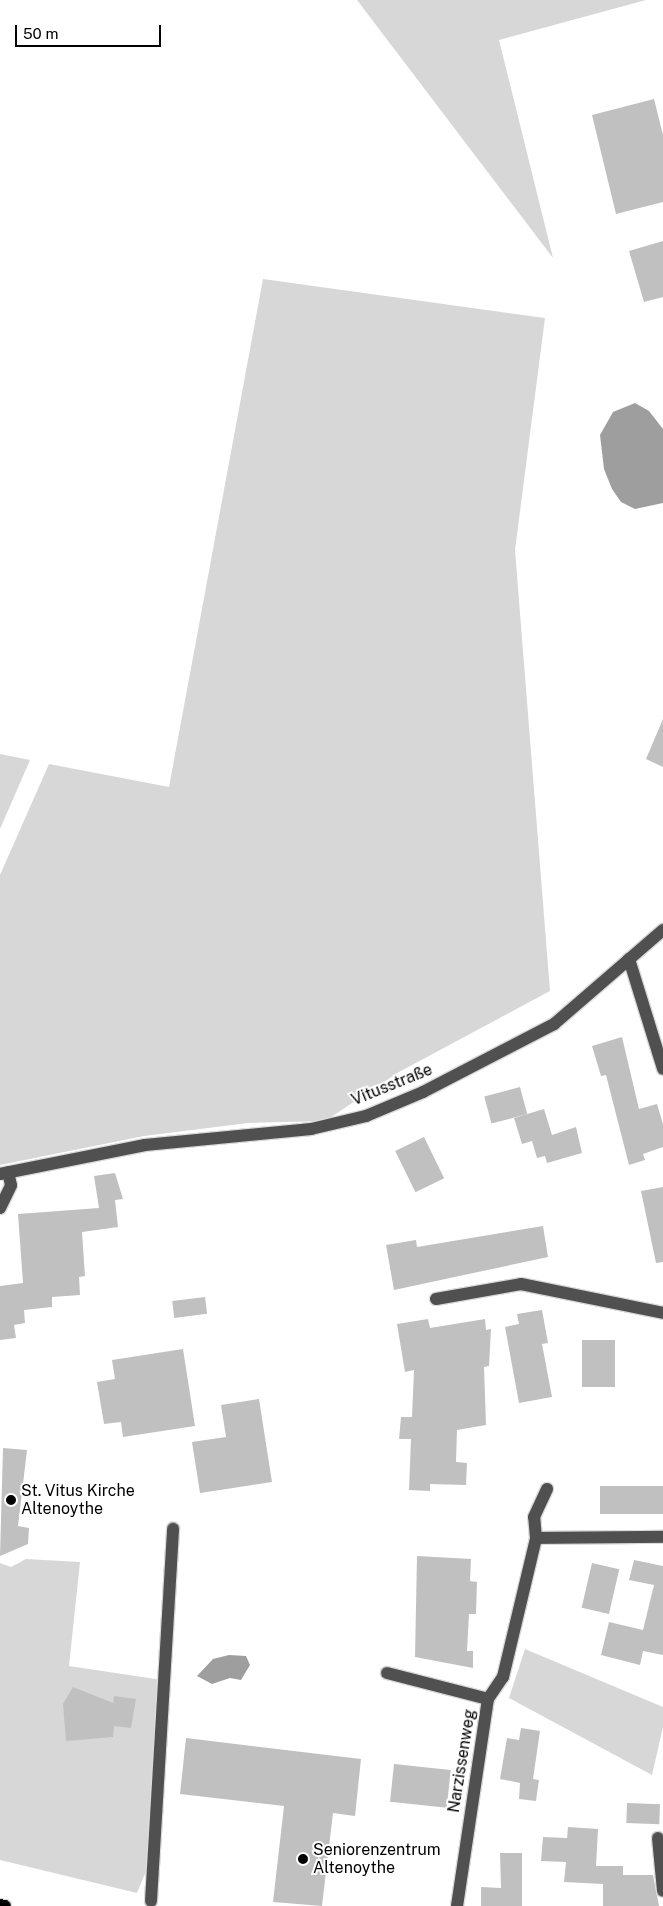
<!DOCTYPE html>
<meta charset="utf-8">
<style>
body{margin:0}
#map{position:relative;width:663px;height:1906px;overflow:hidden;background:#fff;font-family:"Public Sans",sans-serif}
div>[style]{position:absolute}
.green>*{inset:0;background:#d7d7d7}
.water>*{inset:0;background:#9e9e9e}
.building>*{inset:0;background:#c0c0c0;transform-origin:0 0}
.roads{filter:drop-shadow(1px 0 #dbdbdb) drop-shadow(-1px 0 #dbdbdb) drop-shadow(0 1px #dbdbdb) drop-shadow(0 -1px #dbdbdb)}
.minor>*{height:12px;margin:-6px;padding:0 6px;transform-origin:6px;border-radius:6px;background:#505050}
.major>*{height:12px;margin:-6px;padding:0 6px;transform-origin:6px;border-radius:6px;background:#000}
.dots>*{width:14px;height:14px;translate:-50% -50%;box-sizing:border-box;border:2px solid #fff;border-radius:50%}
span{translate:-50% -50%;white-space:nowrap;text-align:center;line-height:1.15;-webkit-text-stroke:4px #fff;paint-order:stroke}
.street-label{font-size:16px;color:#000}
.poi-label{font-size:16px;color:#000}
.left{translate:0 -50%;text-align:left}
.scale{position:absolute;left:15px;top:25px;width:146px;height:22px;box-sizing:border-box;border:2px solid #000;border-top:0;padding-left:6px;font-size:15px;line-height:18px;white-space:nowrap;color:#000;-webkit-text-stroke:4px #fff;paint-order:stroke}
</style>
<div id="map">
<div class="green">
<div style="clip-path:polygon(357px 0,646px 0,499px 40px,553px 258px)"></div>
<div style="clip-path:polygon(263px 279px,545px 318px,515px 550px,550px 991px,399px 1072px,325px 1121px,248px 1123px,144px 1136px,0 1165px,0 875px,49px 764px,169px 787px)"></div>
<div style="clip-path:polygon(0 754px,30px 760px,0 829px)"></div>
<div style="clip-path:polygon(26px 1559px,80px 1562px,69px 1666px,162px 1680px,146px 1871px,137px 1893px,0 1860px,0 1563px,11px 1567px)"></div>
<div style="clip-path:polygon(525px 1649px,663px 1707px,663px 1727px,652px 1775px,509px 1698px)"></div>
</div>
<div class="water">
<div style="clip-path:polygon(635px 403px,649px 411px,663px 429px,663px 503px,635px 509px,621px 502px,612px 489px,604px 469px,600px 435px,613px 412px)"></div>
<div style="clip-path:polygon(229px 1655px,246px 1656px,250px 1665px,241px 1680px,230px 1678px,212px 1684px,197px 1676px,213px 1659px)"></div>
</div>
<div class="building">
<div style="clip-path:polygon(654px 99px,663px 135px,663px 202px,616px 214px,592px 115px)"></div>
<div style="clip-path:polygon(663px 241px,663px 297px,644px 302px,629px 251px)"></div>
<div style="clip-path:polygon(663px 719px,663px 767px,646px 759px)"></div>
<div style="clip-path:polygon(622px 1037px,639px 1109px,657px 1104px,663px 1124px,663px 1147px,643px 1154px,645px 1160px,629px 1165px,606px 1075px,601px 1076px,592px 1046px)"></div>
<div style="left:520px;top:1087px;width:28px;height:37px;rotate:75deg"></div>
<div style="clip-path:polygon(544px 1109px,552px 1135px,576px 1127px,582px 1153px,547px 1163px,545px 1156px,537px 1158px,532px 1141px,522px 1144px,514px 1118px)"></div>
<div style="left:424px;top:1137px;width:46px;height:32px;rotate:64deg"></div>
<div style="clip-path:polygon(115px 1173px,123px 1199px,115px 1200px,118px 1227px,82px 1232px,85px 1276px,79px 1277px,80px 1295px,52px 1297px,52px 1307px,24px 1310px,25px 1323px,14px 1325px,16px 1338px,0 1340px,0 1286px,23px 1283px,18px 1214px,99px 1208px,94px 1176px)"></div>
<div style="clip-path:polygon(663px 1187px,663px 1262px,656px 1263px,641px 1191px)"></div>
<div style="clip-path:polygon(543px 1226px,548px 1257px,394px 1290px,386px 1245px,416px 1240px,417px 1247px)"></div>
<div style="left:205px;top:1297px;width:17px;height:33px;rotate:83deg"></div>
<div style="clip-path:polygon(542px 1310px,548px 1343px,542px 1344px,552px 1397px,519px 1403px,505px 1327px,519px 1324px,517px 1314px)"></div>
<div style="clip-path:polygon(428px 1319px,430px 1328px,485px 1319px,486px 1330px,491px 1329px,489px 1366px,484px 1367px,486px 1425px,457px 1430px,456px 1462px,467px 1463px,466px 1485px,430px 1484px,430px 1491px,409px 1490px,411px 1439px,399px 1439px,401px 1417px,412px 1417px,414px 1370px,405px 1372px,397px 1324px)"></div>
<div style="left:582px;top:1340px;width:33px;height:47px"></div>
<div style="clip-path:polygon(183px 1349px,195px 1426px,123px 1437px,121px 1422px,104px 1424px,97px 1382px,115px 1379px,112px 1360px)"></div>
<div style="clip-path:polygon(259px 1399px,272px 1482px,200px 1493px,192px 1442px,226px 1437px,221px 1405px)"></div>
<div style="clip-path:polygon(3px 1448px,27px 1450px,18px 1526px,29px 1528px,28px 1544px,0 1556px)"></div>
<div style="left:663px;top:1486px;width:28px;height:63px;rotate:90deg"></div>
<div style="clip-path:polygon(417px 1556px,471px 1559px,470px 1581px,477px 1582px,476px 1614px,469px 1614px,467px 1651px,473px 1651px,473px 1668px,415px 1657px)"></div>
<div style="clip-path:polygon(634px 1560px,663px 1566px,663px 1655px,643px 1651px,640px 1665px,601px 1655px,609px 1622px,643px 1630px,654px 1585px,629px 1580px)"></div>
<div style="left:592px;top:1563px;width:28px;height:46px;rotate:13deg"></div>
<div style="clip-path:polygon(73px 1687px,113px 1703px,114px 1696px,136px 1699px,131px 1728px,114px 1726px,113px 1737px,66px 1741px,63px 1704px)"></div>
<div style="clip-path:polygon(521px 1728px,540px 1731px,533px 1779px,539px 1780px,536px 1801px,519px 1799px,520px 1783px,500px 1779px,507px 1738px,519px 1740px)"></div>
<div style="clip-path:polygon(186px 1738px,361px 1759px,355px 1816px,333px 1813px,322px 1906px,273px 1902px,284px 1806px,180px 1794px)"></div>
<div style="left:394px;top:1764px;width:57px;height:38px;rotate:6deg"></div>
<div style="left:627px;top:1803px;width:33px;height:20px;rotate:2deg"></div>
<div style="clip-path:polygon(568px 1827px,598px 1829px,596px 1866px,623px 1866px,623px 1875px,653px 1875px,659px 1906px,603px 1906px,603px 1884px,564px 1882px,566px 1862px,541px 1861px,543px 1837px,567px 1838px)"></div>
<div style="clip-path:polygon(500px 1853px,522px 1853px,522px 1906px,481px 1906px,481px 1887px,501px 1888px)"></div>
</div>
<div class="roads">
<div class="minor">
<div style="left:629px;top:959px;width:115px;rotate:72.8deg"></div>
<div style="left:0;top:1174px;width:148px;rotate:-11.3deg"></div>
<div style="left:145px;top:1145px;width:167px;rotate:-5.5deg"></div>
<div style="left:311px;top:1129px;width:57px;rotate:-13.3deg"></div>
<div style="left:366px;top:1116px;width:62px;rotate:-22.8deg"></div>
<div style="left:423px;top:1092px;width:148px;rotate:-27.4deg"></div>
<div style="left:554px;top:1024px;width:144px;rotate:-40.8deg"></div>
<div style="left:0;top:1208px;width:25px;rotate:-64deg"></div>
<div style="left:11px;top:1185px;width:13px;rotate:-103deg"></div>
<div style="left:436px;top:1299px;width:86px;rotate:-10deg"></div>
<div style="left:521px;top:1284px;width:145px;rotate:11.5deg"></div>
<div style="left:536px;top:1538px;width:127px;rotate:-0.5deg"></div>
<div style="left:387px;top:1673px;width:104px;rotate:14.4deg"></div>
<div style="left:658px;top:1838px;width:53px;rotate:84.6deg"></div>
<div style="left:151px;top:1901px;width:373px;rotate:-86.6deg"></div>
<div style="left:457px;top:1906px;width:209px;rotate:-81.5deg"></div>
<div style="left:488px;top:1699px;width:27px;rotate:-56deg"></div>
<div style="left:503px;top:1677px;width:143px;rotate:-76.6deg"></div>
<div style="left:536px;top:1538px;width:21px;rotate:-95deg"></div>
<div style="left:534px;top:1517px;width:31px;rotate:-65deg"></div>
</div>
<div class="major">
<div style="left:0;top:1905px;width:5px;rotate:11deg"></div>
</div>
</div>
<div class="dots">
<div style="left:11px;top:1500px;background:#000"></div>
<div style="left:303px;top:1859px;background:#000"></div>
</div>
<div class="street-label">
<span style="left:392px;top:1085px;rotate:-22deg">Vitusstraße</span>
<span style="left:462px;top:1761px;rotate:-81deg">Narzissenweg</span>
</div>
<div class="poi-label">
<span class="left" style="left:21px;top:1500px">St. Vitus Kirche<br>Altenoythe</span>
<span class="left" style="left:313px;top:1859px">Seniorenzentrum<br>Altenoythe</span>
</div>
<div class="scale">50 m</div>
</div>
